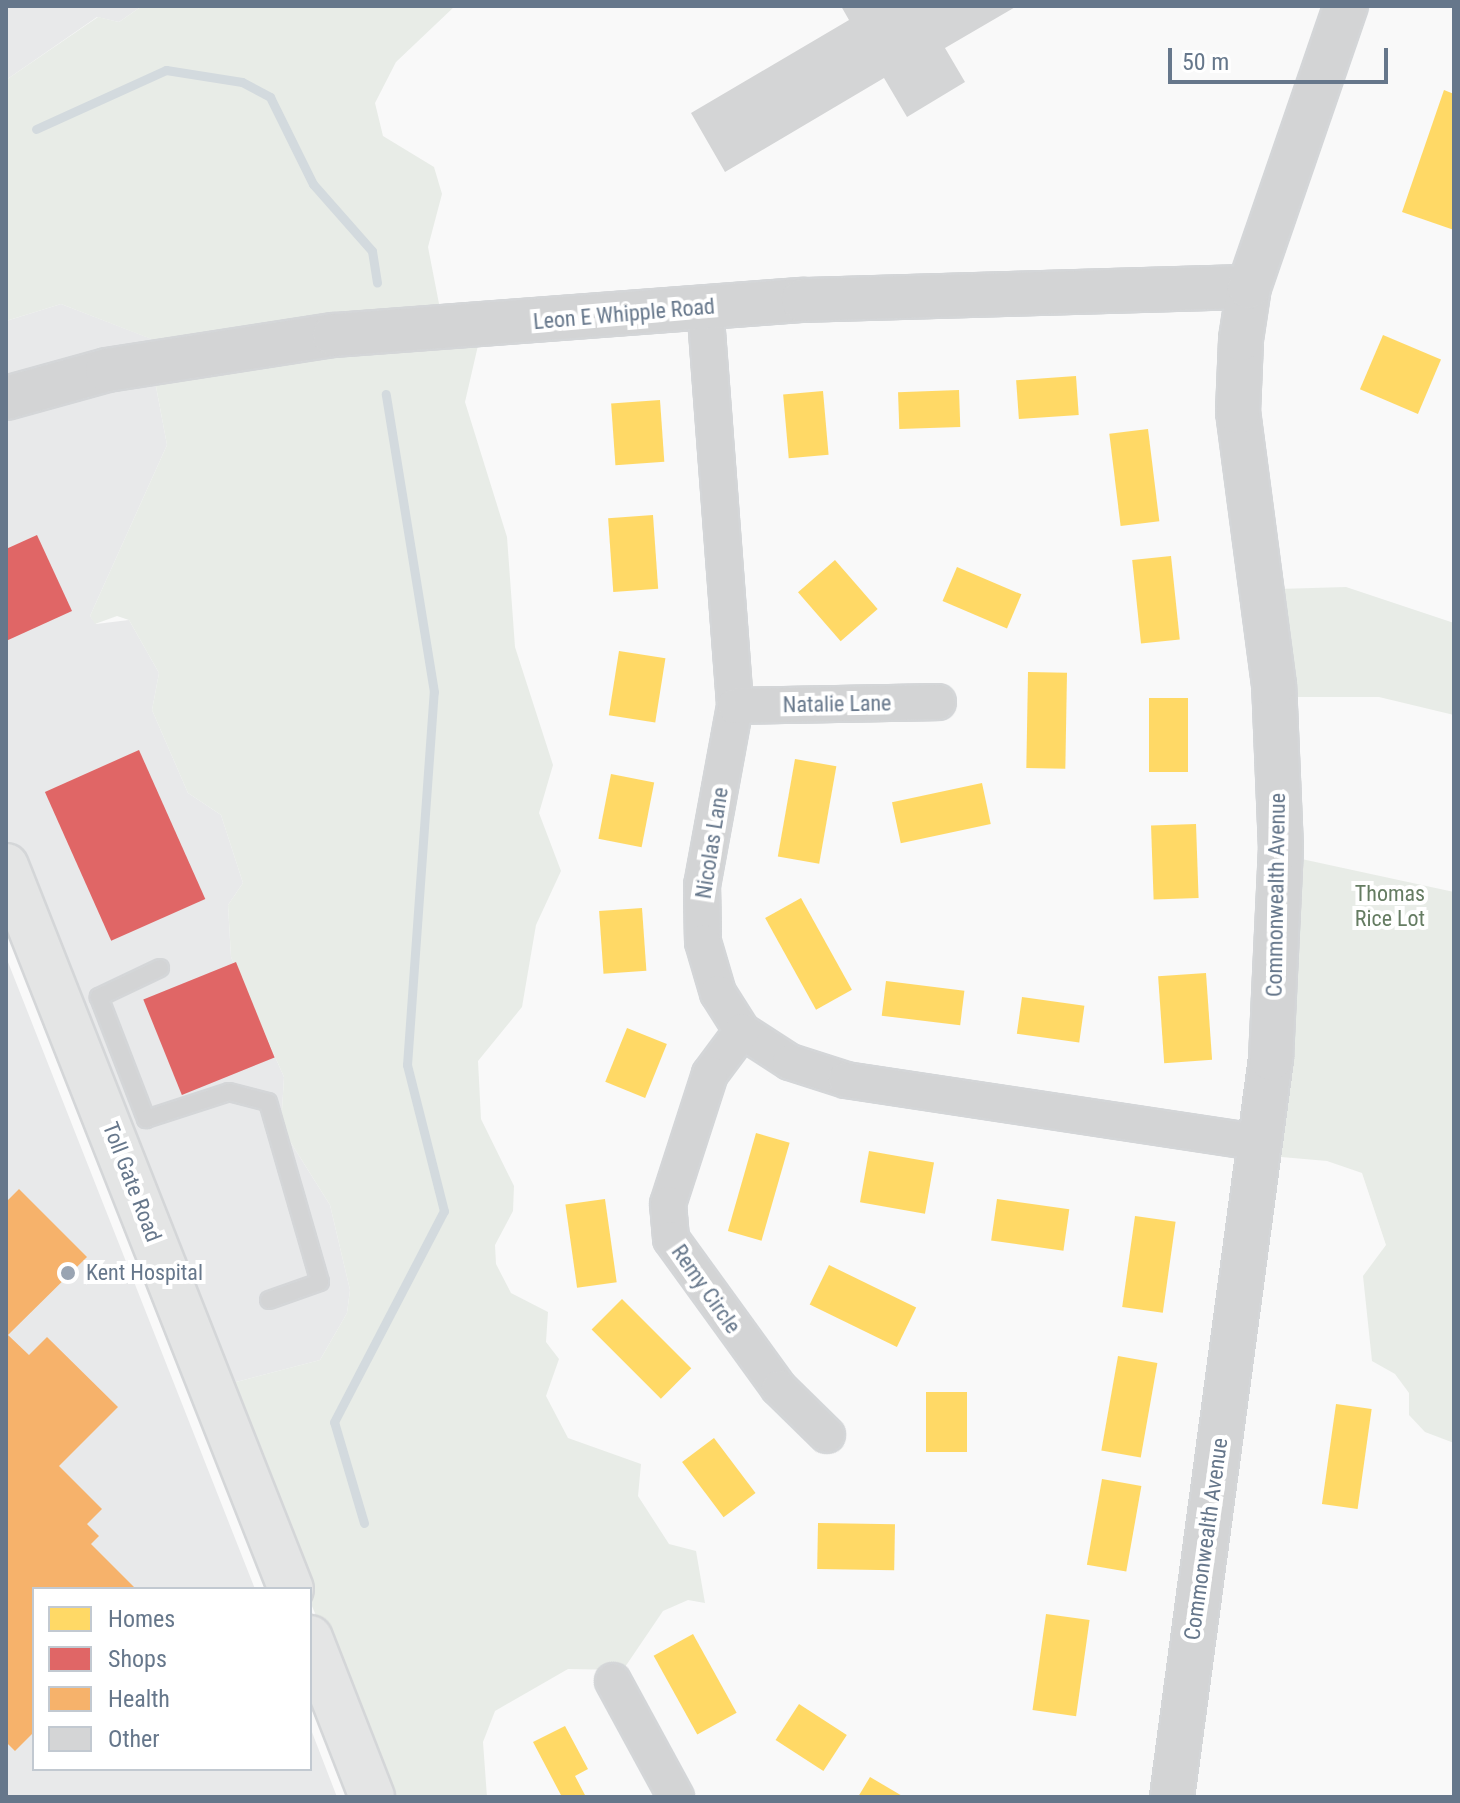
<!DOCTYPE html>
<style>
body{margin:0}
#map{position:relative;width:1460px;height:1803px;overflow:hidden;background:#f9f9f9;font-family:"Roboto Condensed",sans-serif}
div>[style]{position:absolute}
.built>*{inset:0;background:#e8e9ea}
.green>*{inset:0;background:#e8ece7}
.homes>*{inset:0;background:#ffd966;transform-origin:0 0}
.shops>*{inset:0;background:#e06666;transform-origin:0 0}
.health>*{inset:0;background:#f6b26b}
.stream>*{height:9px;margin:-4.5px;padding:0 4.5px;transform-origin:4.5px;border-radius:4.5px;background:#d3dade}
.building>*{inset:0;background:#d4d5d6}
.roads{filter:drop-shadow(2px 0 #d4d6d8) drop-shadow(-2px 0 #d4d6d8) drop-shadow(0 2px #d4d6d8) drop-shadow(0 -2px #d4d6d8)}
.service>*{height:16px;margin:-8px;padding:0 8px;transform-origin:8px;border-radius:8px;background:#d3d4d5}
.minor>*{height:34px;margin:-17px;padding:0 17px;transform-origin:17px;border-radius:17px;background:#d3d4d5}
.tertiary>*{height:42px;margin:-21px;padding:0 21px;transform-origin:21px;border-radius:21px;background:#d3d4d5}
.secondary>*{height:44px;margin:-22px;padding:0 22px;transform-origin:22px;border-radius:22px;background:#e4e5e5}
.dots>*{width:22px;height:22px;translate:-50% -50%;box-sizing:border-box;border:4px solid #fff;border-radius:50%}
span{translate:-50% -50%;white-space:nowrap;text-align:center;line-height:1.15;-webkit-text-stroke:8px #fff;paint-order:stroke}
.street-label{font-size:22px;color:#66778b}
.park-label{font-size:22px;color:#657c62}
.poi-label{font-size:22px;color:#66778b}
.left{translate:0 -50%;text-align:left}
.frame{position:absolute;inset:0;border:8px solid #66778b;pointer-events:none}
.legend{position:absolute;left:32px;top:1587px;width:280px;height:184px;box-sizing:border-box;background:#fff;border:2px solid #c2c9d1;margin:0;padding:10px 14px;list-style:none;font-size:24px;color:#66778b}
.legend li{display:flex;align-items:center;gap:16px;height:40px}
.legend b{width:40px;border:2px solid #c2c9d1}
.scale{position:absolute;left:1168px;top:48px;width:220px;height:36px;box-sizing:border-box;border:4px solid #66778b;border-top:0;padding-left:10px;font-size:24px;line-height:28px;white-space:nowrap;color:#66778b;-webkit-text-stroke:6px #fff;paint-order:stroke}
</style>
<div id="map">
<div class="built">
<div style="clip-path:polygon(6px 6px,142px 6px,119px 22px,97px 17px,6px 80px)"></div>
<div style="clip-path:polygon(61px 304px,183px 351px,151px 360px,167px 445px,90px 616px,96px 624px,129px 620px,159px 673px,152px 710px,188px 793px,221px 815px,243px 883px,228px 905px,231px 957px,284px 1077px,281px 1127px,330px 1205px,350px 1290px,347px 1313px,320px 1360px,221px 1386px,6px 870px,6px 321px)"></div>
<div style="clip-path:polygon(6px 957px,255px 1589px,34px 1589px,34px 1769px,310px 1769px,310px 1727px,337px 1797px,6px 1797px)"></div>
</div>
<div class="green">
<div style="clip-path:polygon(142px 6px,455px 6px,396px 62px,375px 103px,383px 136px,434px 167px,442px 194px,428px 247px,441px 314px,485px 315px,465px 402px,507px 537px,515px 647px,553px 765px,539px 813px,561px 871px,536px 925px,522px 1007px,478px 1061px,481px 1119px,514px 1186px,513px 1211px,495px 1245px,496px 1264px,511px 1293px,548px 1312px,546px 1342px,559px 1359px,546px 1396px,568px 1438px,641px 1464px,638px 1496px,669px 1544px,696px 1551px,705px 1603px,688px 1600px,663px 1611px,623px 1670px,568px 1669px,495px 1711px,483px 1742px,487px 1797px,391px 1797px,221px 1386px,320px 1360px,347px 1313px,350px 1290px,330px 1205px,281px 1127px,284px 1077px,231px 957px,228px 905px,243px 883px,221px 815px,188px 793px,152px 710px,159px 673px,129px 620px,117px 616px,95px 624px,90px 616px,167px 445px,151px 360px,182px 351px,61px 304px,6px 321px,6px 80px,98px 17px,119px 22px)"></div>
<div style="clip-path:polygon(1346px 587px,1454px 623px,1454px 715px,1379px 697px,1275px 697px,1278px 589px)"></div>
<div style="clip-path:polygon(1297px 858px,1454px 892px,1454px 1443px,1425px 1432px,1409px 1415px,1409px 1393px,1395px 1374px,1372px 1361px,1363px 1276px,1386px 1245px,1362px 1173px,1327px 1161px,1260px 1155px)"></div>
</div>
<div class="homes">
<div style="clip-path:polygon(1444px 90px,1454px 94px,1454px 230px,1402px 212px)"></div>
<div style="left:1383px;top:335px;width:63px;height:59px;rotate:23deg"></div>
<div style="left:1076px;top:376px;width:39px;height:60px;rotate:86deg"></div>
<div style="left:959px;top:390px;width:37px;height:61px;rotate:88deg"></div>
<div style="left:823px;top:391px;width:64px;height:40px;rotate:85deg"></div>
<div style="left:660px;top:400px;width:62px;height:49px;rotate:86deg"></div>
<div style="left:1148px;top:429px;width:93px;height:39px;rotate:83deg"></div>
<div style="left:653px;top:515px;width:74px;height:45px;rotate:86deg"></div>
<div style="left:1171px;top:556px;width:84px;height:39px;rotate:84deg"></div>
<div style="left:835px;top:560px;width:65px;height:49px;rotate:49deg"></div>
<div style="left:957px;top:567px;width:70px;height:37px;rotate:23deg"></div>
<div style="left:619px;top:651px;width:47px;height:65px;rotate:9deg"></div>
<div style="left:1028px;top:672px;width:39px;height:96px;rotate:1deg"></div>
<div style="left:1149px;top:698px;width:39px;height:74px"></div>
<div style="left:795px;top:759px;width:42px;height:99px;rotate:10deg"></div>
<div style="left:611px;top:774px;width:44px;height:66px;rotate:11deg"></div>
<div style="left:982px;top:783px;width:42px;height:92px;rotate:78deg"></div>
<div style="left:1196px;top:824px;width:74px;height:45px;rotate:88deg"></div>
<div style="left:801px;top:898px;width:105px;height:41px;rotate:61deg"></div>
<div style="left:642px;top:908px;width:63px;height:43px;rotate:86deg"></div>
<div style="left:1206px;top:973px;width:87px;height:48px;rotate:86deg"></div>
<div style="left:886px;top:981px;width:79px;height:35px;rotate:7deg"></div>
<div style="left:1022px;top:997px;width:63px;height:37px;rotate:8deg"></div>
<div style="left:627px;top:1028px;width:43px;height:58px;rotate:22deg"></div>
<div style="left:756px;top:1133px;width:35px;height:102px;rotate:16deg"></div>
<div style="left:869px;top:1151px;width:66px;height:52px;rotate:10deg"></div>
<div style="left:605px;top:1199px;width:84px;height:40px;rotate:82deg"></div>
<div style="left:997px;top:1199px;width:73px;height:42px;rotate:8deg"></div>
<div style="left:1135px;top:1216px;width:41px;height:92px;rotate:8deg"></div>
<div style="left:829px;top:1265px;width:97px;height:44px;rotate:26deg"></div>
<div style="left:622px;top:1299px;width:98px;height:43px;rotate:45deg"></div>
<div style="left:1118px;top:1356px;width:40px;height:96px;rotate:10deg"></div>
<div style="left:926px;top:1392px;width:41px;height:60px"></div>
<div style="left:1336px;top:1404px;width:36px;height:101px;rotate:8deg"></div>
<div style="left:714px;top:1438px;width:69px;height:40px;rotate:53deg"></div>
<div style="left:1102px;top:1479px;width:40px;height:87px;rotate:10deg"></div>
<div style="left:818px;top:1523px;width:77px;height:46px;rotate:1deg"></div>
<div style="left:1046px;top:1614px;width:44px;height:97px;rotate:8deg"></div>
<div style="left:693px;top:1634px;width:90px;height:45px;rotate:61deg"></div>
<div style="left:799px;top:1704px;width:57px;height:43px;rotate:33deg"></div>
<div style="clip-path:polygon(565px 1726px,588px 1769px,575px 1776px,586px 1797px,562px 1797px,533px 1742px)"></div>
<div style="clip-path:polygon(870px 1777px,904px 1797px,858px 1797px)"></div>
</div>
<div class="shops">
<div style="clip-path:polygon(37px 535px,72px 611px,6px 641px,6px 549px)"></div>
<div style="left:139px;top:750px;width:163px;height:103px;rotate:66deg"></div>
<div style="left:236px;top:962px;width:103px;height:100px;rotate:68deg"></div>
</div>
<div class="health">
<div style="clip-path:polygon(19px 1189px,87px 1257px,8px 1335px,29px 1355px,47px 1337px,118px 1407px,59px 1466px,102px 1509px,87px 1524px,99px 1536px,91px 1544px,136px 1589px,34px 1589px,34px 1732px,15px 1751px,6px 1742px,6px 1202px)"></div>
</div>
<div class="stream">
<div style="left:36px;top:129px;width:143px;rotate:-24.4deg"></div>
<div style="left:166px;top:70px;width:77px;rotate:9deg"></div>
<div style="left:242px;top:82px;width:32px;rotate:28deg"></div>
<div style="left:270px;top:97px;width:97px;rotate:63.7deg"></div>
<div style="left:313px;top:184px;width:89px;rotate:48.6deg"></div>
<div style="left:372px;top:251px;width:32px;rotate:81deg"></div>
<div style="left:364px;top:1523px;width:105px;rotate:-106.5deg"></div>
<div style="left:334px;top:1422px;width:238px;rotate:-62.5deg"></div>
<div style="left:444px;top:1211px;width:151px;rotate:-104.2deg"></div>
<div style="left:407px;top:1065px;width:374px;rotate:-85.9deg"></div>
<div style="left:434px;top:692px;width:302px;rotate:-99.2deg"></div>
</div>
<div class="building">
<div style="clip-path:polygon(841px 6px,1017px 6px,945px 48px,965px 82px,907px 117px,884px 78px,725px 172px,691px 113px,849px 20px)"></div>
</div>
<div class="roads">
<div class="service">
<div style="left:160px;top:968px;width:68px;rotate:154.6deg"></div>
<div style="left:99px;top:997px;width:131px;rotate:68.9deg"></div>
<div style="left:146px;top:1119px;width:87px;rotate:-18deg"></div>
<div style="left:229px;top:1092px;width:40px;rotate:14.4deg"></div>
<div style="left:268px;top:1102px;width:187px;rotate:73.9deg"></div>
<div style="left:320px;top:1282px;width:54px;rotate:160.6deg"></div>
</div>
<div class="minor">
<div style="left:705px;top:305px;width:402px;rotate:85.7deg"></div>
<div style="left:735px;top:706px;width:182px;rotate:100.4deg"></div>
<div style="left:702px;top:885px;width:57px;rotate:89deg"></div>
<div style="left:703px;top:942px;width:53px;rotate:73.6deg"></div>
<div style="left:718px;top:993px;width:45px;rotate:57.7deg"></div>
<div style="left:742px;top:1031px;width:57px;rotate:32.9deg"></div>
<div style="left:790px;top:1062px;width:59px;rotate:17.8deg"></div>
<div style="left:846px;top:1080px;width:420px;rotate:8.6deg"></div>
<div style="left:735px;top:706px;width:203px;rotate:-1.1deg"></div>
<div style="left:742px;top:1031px;width:54px;rotate:126.7deg"></div>
<div style="left:710px;top:1074px;width:137px;rotate:107.9deg"></div>
<div style="left:668px;top:1204px;width:35px;rotate:85deg"></div>
<div style="left:671px;top:1239px;width:184px;rotate:54.1deg"></div>
<div style="left:779px;top:1388px;width:67px;rotate:44.4deg"></div>
<div style="left:613px;top:1681px;width:132px;rotate:61.5deg"></div>
</div>
<div class="tertiary">
<div style="left:6px;top:398px;width:105px;rotate:-15.5deg"></div>
<div style="left:107px;top:370px;width:230px;rotate:-8.8deg"></div>
<div style="left:334px;top:335px;width:470px;rotate:-4.3deg"></div>
<div style="left:803px;top:300px;width:446px;rotate:-1.7deg"></div>
<div style="left:1172px;top:1797px;width:745px;rotate:-82.36deg"></div>
<div style="left:1271px;top:1059px;width:210px;rotate:-87.3deg"></div>
<div style="left:1281px;top:849px;width:164px;rotate:-92.4deg"></div>
<div style="left:1274px;top:685px;width:275px;rotate:-97.5deg"></div>
<div style="left:1238px;top:412px;width:73px;rotate:-87.6deg"></div>
<div style="left:1241px;top:339px;width:53px;rotate:-81.3deg"></div>
<div style="left:1249px;top:287px;width:297px;rotate:-71deg"></div>
</div>
<div class="secondary">
<div style="left:6px;top:866px;width:777px;rotate:68.49deg"></div>
<div style="left:310px;top:1638px;width:171px;rotate:68.7deg"></div>
</div>
</div>
<div class="dots">
<div style="left:68px;top:1273px;background:#99a4b2"></div>
</div>
<div class="street-label">
<span style="left:624px;top:314px;rotate:-5deg">Leon E Whipple Road</span>
<span style="left:837px;top:704px;rotate:-1deg">Natalie Lane</span>
<span style="left:712px;top:843px;rotate:-81deg">Nicolas Lane</span>
<span style="left:1276px;top:895px;rotate:-89deg">Commonwealth Avenue</span>
<span style="left:132px;top:1182px;rotate:69deg">Toll Gate Road</span>
<span style="left:706px;top:1289px;rotate:55deg">Remy Circle</span>
<span style="left:1206px;top:1539px;rotate:-82deg">Commonwealth Avenue</span>
</div>
<div class="park-label">
<span style="left:1390px;top:906px">Thomas<br>Rice Lot</span>
</div>
<div class="poi-label">
<span class="left" style="left:86px;top:1273px">Kent Hospital</span>
</div>
<div class="frame"></div>
<ul class="legend">
<li><b style="height:22px;background:#ffd966"></b>Homes</li>
<li><b style="height:22px;background:#e06666"></b>Shops</li>
<li><b style="height:22px;background:#f6b26b"></b>Health</li>
<li><b style="height:22px;background:#d4d5d6"></b>Other</li>
</ul>
<div class="scale">50 m</div>
</div>
